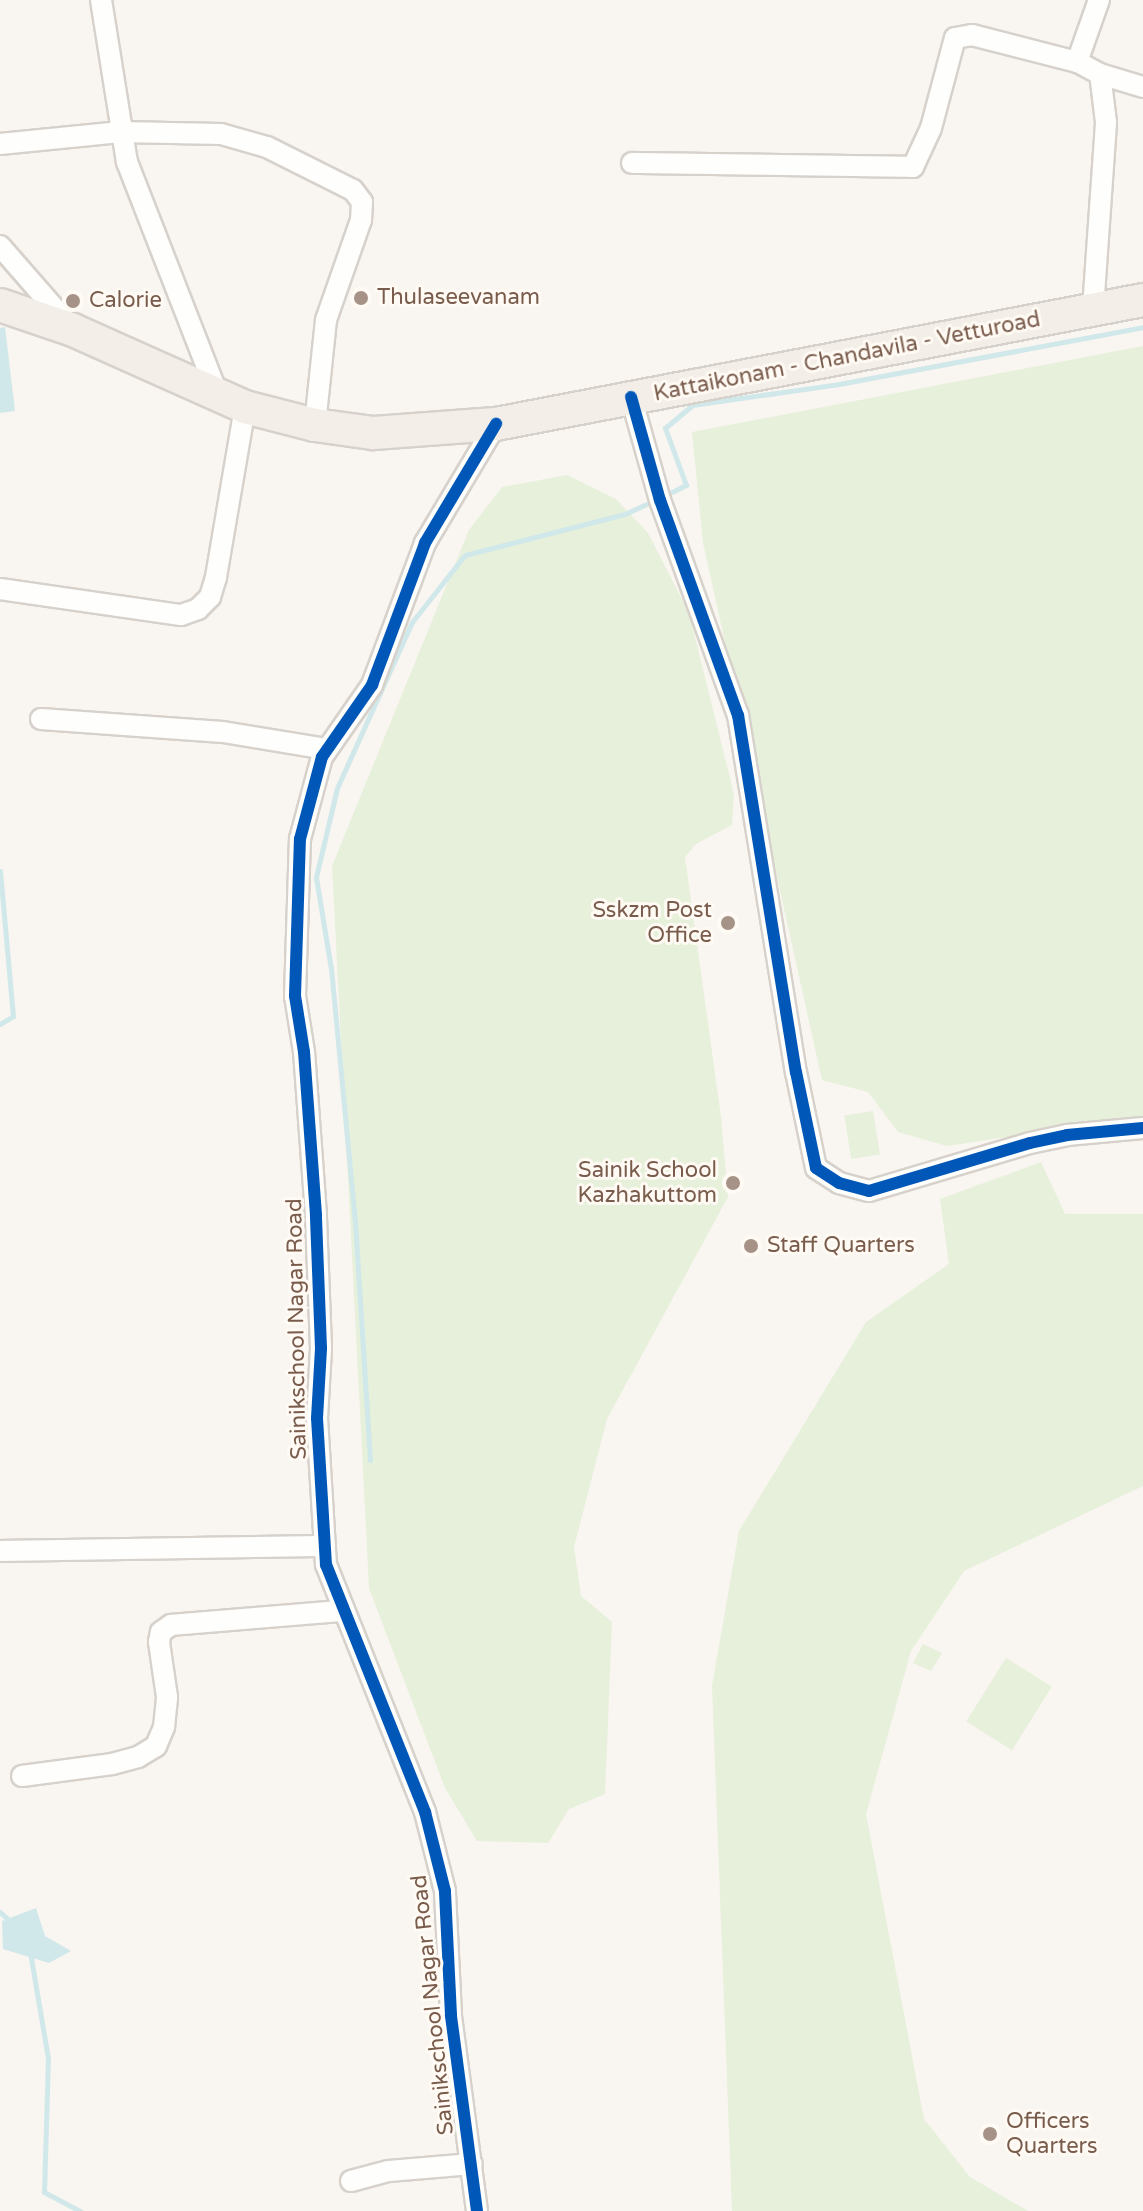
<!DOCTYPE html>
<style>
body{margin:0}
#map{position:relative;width:1143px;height:2211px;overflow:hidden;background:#f9f5f0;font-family:"Varela Round",sans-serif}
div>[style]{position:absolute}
.green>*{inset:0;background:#e7f0db;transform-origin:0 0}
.water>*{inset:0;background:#d0e8ea}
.stream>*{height:5px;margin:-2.5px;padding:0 2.5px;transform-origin:2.5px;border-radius:2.5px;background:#d0e8ea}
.roads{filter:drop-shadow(2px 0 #d7d1cb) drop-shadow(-2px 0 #d7d1cb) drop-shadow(0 2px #d7d1cb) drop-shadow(0 -2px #d7d1cb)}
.street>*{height:20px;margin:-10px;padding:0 10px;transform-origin:10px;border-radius:10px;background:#fefefd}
.primary>*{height:32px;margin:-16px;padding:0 16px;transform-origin:16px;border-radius:16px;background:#f3eee8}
.cycleway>*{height:12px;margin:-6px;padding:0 6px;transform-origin:6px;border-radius:6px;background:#0057b8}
.dots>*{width:22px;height:22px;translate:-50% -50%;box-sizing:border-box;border:4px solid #fffaf3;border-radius:50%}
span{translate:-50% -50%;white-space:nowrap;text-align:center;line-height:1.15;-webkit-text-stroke:6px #fffaf3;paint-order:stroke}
.poi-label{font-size:22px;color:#7a5c4d}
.left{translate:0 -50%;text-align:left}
.right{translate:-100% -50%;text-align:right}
.street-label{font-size:22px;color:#7a5c4d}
</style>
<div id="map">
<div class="green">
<div style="clip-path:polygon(1143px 346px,1143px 1116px,947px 1146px,898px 1132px,868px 1092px,822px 1080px,703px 543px,692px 432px)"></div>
<div style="clip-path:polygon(567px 475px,616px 499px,648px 533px,689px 613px,734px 794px,732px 825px,696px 844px,685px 857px,721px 1117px,728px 1197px,607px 1419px,574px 1547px,581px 1596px,612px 1622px,605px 1794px,569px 1809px,548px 1843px,477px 1841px,445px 1788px,369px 1588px,332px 866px,469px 530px,502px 487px)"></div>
<div style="left:873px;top:1111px;width:44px;height:29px;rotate:81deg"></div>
<div style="clip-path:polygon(1041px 1162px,1065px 1214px,1143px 1214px,1143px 1486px,964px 1571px,911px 1651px,866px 1814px,924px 2119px,970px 2177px,1028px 2211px,732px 2211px,712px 1686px,739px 1531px,866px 1322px,949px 1264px,940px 1199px)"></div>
<div style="clip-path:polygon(923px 1644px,942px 1653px,931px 1671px,913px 1663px)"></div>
<div style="left:1006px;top:1658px;width:54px;height:75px;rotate:32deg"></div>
</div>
<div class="water">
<div style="clip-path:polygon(5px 327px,15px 411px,0 413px,0 328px)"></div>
<div style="clip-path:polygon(36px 1908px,45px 1936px,71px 1951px,49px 1963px,3px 1949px,2px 1921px)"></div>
</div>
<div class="stream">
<div style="left:672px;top:492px;width:16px;rotate:-27deg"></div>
<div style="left:686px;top:485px;width:61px;rotate:-110.2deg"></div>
<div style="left:665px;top:428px;width:35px;rotate:-40deg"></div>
<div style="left:692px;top:405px;width:148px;rotate:-8.1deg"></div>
<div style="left:839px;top:384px;width:309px;rotate:-10.6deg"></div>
<div style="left:0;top:871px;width:146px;rotate:84.9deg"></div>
<div style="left:13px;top:1016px;width:15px;rotate:148deg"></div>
<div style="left:370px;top:1460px;width:238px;rotate:-93.6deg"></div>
<div style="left:355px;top:1222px;width:254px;rotate:-95.4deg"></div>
<div style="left:331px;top:969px;width:93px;rotate:-99.3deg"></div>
<div style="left:316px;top:877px;width:91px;rotate:-76.7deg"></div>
<div style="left:337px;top:788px;width:182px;rotate:-65.7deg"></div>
<div style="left:412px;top:622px;width:85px;rotate:-51.7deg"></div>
<div style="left:465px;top:555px;width:165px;rotate:-14.4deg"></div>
<div style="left:625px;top:514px;width:23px;rotate:-25deg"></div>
<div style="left:0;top:1912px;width:15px;rotate:42deg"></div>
<div style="left:30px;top:1952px;width:108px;rotate:80.4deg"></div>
<div style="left:48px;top:2058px;width:134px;rotate:91.7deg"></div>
<div style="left:44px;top:2192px;width:41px;rotate:27.8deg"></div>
</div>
<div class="roads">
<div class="street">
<div style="left:101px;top:0;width:164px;rotate:80.9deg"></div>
<div style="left:127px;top:162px;width:251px;rotate:68.7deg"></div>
<div style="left:1100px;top:74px;width:45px;rotate:16.8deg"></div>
<div style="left:0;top:144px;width:121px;rotate:-5.7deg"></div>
<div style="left:120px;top:132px;width:101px;rotate:1.1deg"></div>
<div style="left:221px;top:134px;width:48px;rotate:15.8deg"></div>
<div style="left:267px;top:147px;width:96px;rotate:26.6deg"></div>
<div style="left:353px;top:190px;width:15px;rotate:53deg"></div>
<div style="left:362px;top:202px;width:18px;rotate:93deg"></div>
<div style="left:361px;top:220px;width:106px;rotate:109.3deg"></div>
<div style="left:326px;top:320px;width:106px;rotate:96deg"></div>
<div style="left:632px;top:163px;width:281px;rotate:0.8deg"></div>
<div style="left:913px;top:167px;width:43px;rotate:-65.2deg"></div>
<div style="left:931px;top:128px;width:93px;rotate:-75.1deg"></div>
<div style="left:955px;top:38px;width:17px;rotate:-10deg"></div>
<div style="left:972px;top:35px;width:108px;rotate:14.4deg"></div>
<div style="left:0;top:246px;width:103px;rotate:48.9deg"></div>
<div style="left:1093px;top:309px;width:187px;rotate:-86deg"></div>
<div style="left:1106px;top:122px;width:48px;rotate:-97.1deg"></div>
<div style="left:1100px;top:74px;width:26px;rotate:-152deg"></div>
<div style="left:1077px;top:62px;width:66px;rotate:-70.5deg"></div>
<div style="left:631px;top:397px;width:107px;rotate:74.3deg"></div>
<div style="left:660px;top:500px;width:229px;rotate:70.1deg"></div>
<div style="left:738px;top:715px;width:362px;rotate:80.8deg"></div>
<div style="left:796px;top:1072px;width:98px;rotate:78.2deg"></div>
<div style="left:816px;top:1168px;width:27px;rotate:33deg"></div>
<div style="left:839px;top:1183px;width:31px;rotate:15deg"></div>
<div style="left:869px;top:1191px;width:168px;rotate:-16.6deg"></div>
<div style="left:1030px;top:1143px;width:38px;rotate:-12deg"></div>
<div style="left:1067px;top:1135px;width:76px;rotate:-5.3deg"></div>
<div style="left:0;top:589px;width:183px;rotate:8.2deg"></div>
<div style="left:181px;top:615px;width:18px;rotate:-19deg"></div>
<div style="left:198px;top:609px;width:17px;rotate:-45deg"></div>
<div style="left:210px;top:597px;width:21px;rotate:-73deg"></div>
<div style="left:216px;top:577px;width:172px;rotate:-80.3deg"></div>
<div style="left:41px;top:719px;width:182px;rotate:4.1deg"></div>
<div style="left:223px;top:732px;width:104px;rotate:9.4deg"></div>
<div style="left:0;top:1551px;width:325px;rotate:-0.9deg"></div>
<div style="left:22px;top:1776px;width:91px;rotate:-7.6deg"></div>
<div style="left:112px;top:1764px;width:27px;rotate:-15deg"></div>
<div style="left:138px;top:1757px;width:21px;rotate:-31deg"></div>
<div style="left:156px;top:1746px;width:21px;rotate:-67deg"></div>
<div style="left:164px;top:1727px;width:30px;rotate:-84deg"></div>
<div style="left:167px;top:1697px;width:56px;rotate:-98.3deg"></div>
<div style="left:159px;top:1642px;width:10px;rotate:-79deg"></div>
<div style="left:161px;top:1632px;width:12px;rotate:-35deg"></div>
<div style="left:171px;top:1625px;width:172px;rotate:-4.7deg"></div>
<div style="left:351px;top:2181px;width:39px;rotate:-15deg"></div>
<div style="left:389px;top:2171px;width:83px;rotate:-4.8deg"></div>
<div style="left:477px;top:2211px;width:198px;rotate:-97.6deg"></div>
<div style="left:451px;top:2015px;width:124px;rotate:-92.8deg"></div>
<div style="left:445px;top:1891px;width:81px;rotate:-104.2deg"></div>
<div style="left:425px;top:1812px;width:266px;rotate:-111.8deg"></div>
<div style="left:326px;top:1565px;width:147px;rotate:-93.5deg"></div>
<div style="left:317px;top:1418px;width:70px;rotate:-86.7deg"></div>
<div style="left:321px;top:1348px;width:133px;rotate:-92.2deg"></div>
<div style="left:316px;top:1215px;width:163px;rotate:-94.2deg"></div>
<div style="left:304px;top:1052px;width:57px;rotate:-99.1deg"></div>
<div style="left:295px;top:996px;width:157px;rotate:-88.2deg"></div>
<div style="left:300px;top:839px;width:85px;rotate:-75deg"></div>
<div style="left:322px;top:757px;width:88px;rotate:-55.2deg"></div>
<div style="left:372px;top:685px;width:152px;rotate:-69.5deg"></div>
<div style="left:425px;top:543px;width:139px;rotate:-59.2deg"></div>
</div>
<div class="primary">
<div style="left:0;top:305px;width:77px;rotate:18.9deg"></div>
<div style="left:73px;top:330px;width:188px;rotate:24.1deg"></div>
<div style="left:245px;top:407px;width:72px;rotate:14.4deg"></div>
<div style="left:315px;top:425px;width:59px;rotate:7.9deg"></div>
<div style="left:373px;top:433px;width:123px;rotate:-4.2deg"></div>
<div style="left:496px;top:424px;width:659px;rotate:-10.85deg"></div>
</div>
</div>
<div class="cycleway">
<div style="left:631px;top:397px;width:107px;rotate:74.3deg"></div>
<div style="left:660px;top:500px;width:229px;rotate:70.1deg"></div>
<div style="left:738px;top:715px;width:362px;rotate:80.8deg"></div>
<div style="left:796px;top:1072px;width:98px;rotate:78.2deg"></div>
<div style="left:816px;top:1168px;width:27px;rotate:33deg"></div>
<div style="left:839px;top:1183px;width:31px;rotate:15deg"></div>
<div style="left:869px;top:1191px;width:168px;rotate:-16.6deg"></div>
<div style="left:1030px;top:1143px;width:38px;rotate:-12deg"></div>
<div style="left:1067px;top:1135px;width:76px;rotate:-5.3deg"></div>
<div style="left:477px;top:2211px;width:198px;rotate:-97.6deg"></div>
<div style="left:451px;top:2015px;width:124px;rotate:-92.8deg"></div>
<div style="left:445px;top:1891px;width:81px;rotate:-104.2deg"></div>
<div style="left:425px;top:1812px;width:266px;rotate:-111.8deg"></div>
<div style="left:326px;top:1565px;width:147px;rotate:-93.5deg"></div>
<div style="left:317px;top:1418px;width:70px;rotate:-86.7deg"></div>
<div style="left:321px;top:1348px;width:133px;rotate:-92.2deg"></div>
<div style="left:316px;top:1215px;width:163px;rotate:-94.2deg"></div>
<div style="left:304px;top:1052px;width:57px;rotate:-99.1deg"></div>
<div style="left:295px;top:996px;width:157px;rotate:-88.2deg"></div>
<div style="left:300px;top:839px;width:85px;rotate:-75deg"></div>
<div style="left:322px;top:757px;width:88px;rotate:-55.2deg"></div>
<div style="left:372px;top:685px;width:152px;rotate:-69.5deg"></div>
<div style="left:425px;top:543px;width:139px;rotate:-59.2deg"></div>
</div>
<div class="dots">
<div style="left:361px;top:298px;background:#a69286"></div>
<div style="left:73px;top:301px;background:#a69286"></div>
<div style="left:728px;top:923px;background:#a69286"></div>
<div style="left:733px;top:1183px;background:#a69286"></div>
<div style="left:751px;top:1246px;background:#a69286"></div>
<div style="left:990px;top:2134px;background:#a69286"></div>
</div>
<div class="poi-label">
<span class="left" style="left:377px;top:298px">Thulaseevanam</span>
<span class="left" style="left:89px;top:301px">Calorie</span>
<span class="right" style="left:712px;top:923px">Sskzm Post<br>Office</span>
<span class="right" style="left:717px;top:1183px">Sainik School<br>Kazhakuttom</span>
<span class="left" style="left:767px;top:1246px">Staff Quarters</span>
<span class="left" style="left:1006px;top:2134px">Officers<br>Quarters</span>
</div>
<div class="street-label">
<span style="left:847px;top:357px;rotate:-11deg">Kattaikonam - Chandavila - Vetturoad</span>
<span style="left:297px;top:1329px;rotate:-91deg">Sainikschool Nagar Road</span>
<span style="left:433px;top:2005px;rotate:-96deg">Sainikschool Nagar Road</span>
</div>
</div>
